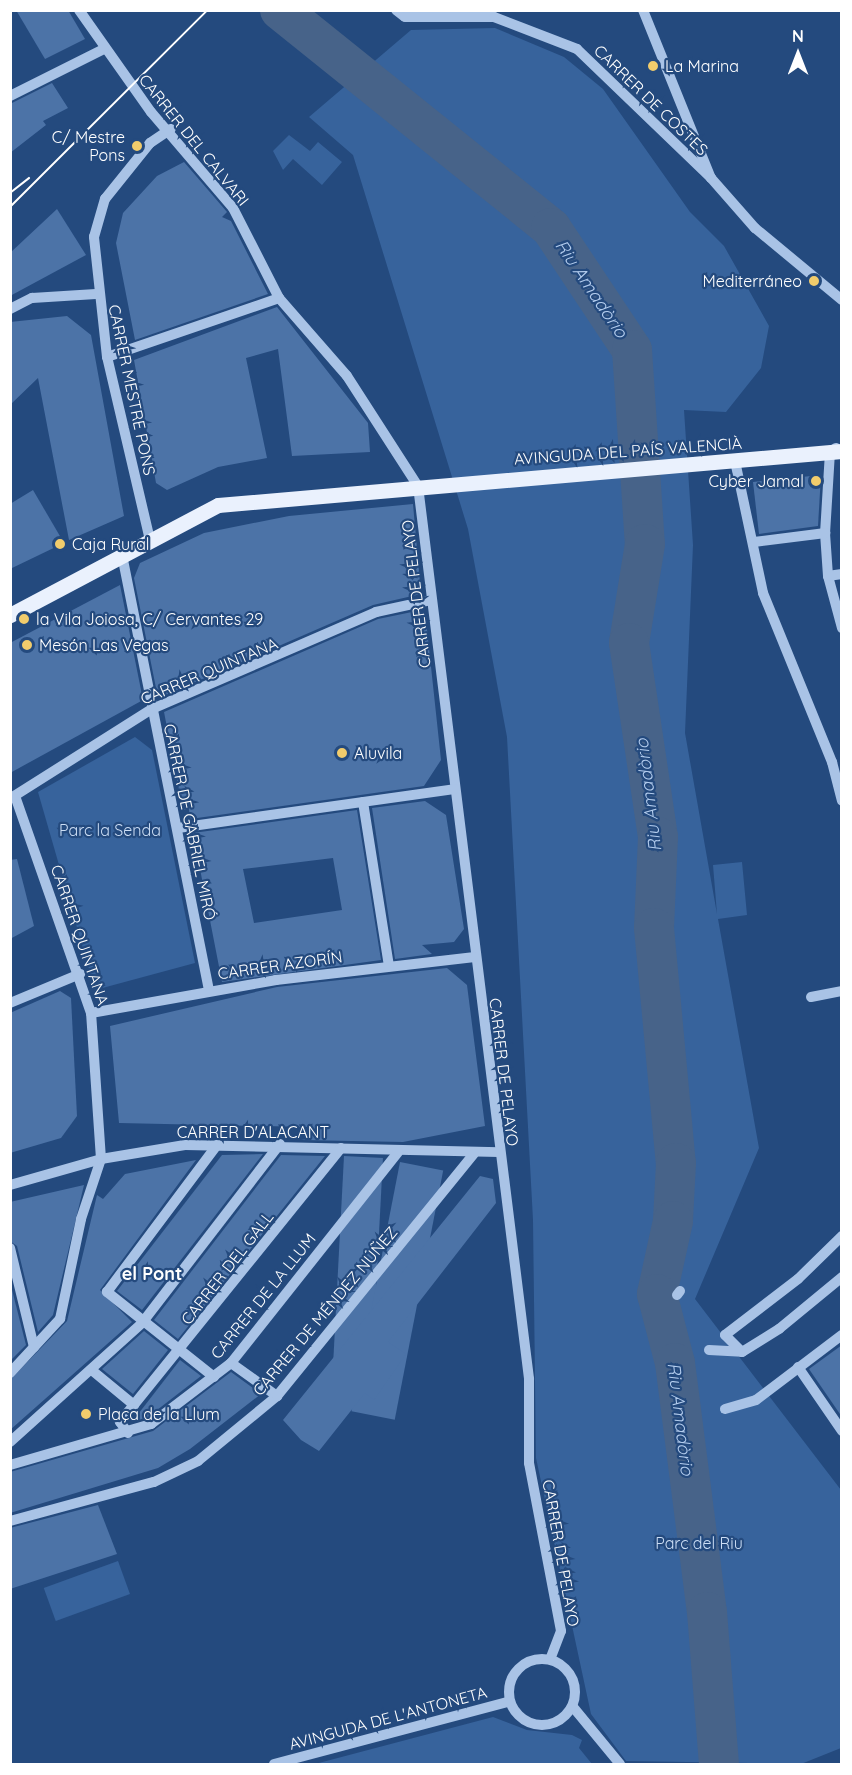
<!DOCTYPE html>
<meta charset="utf-8">
<style>
body{margin:0}
#map{position:relative;width:852px;height:1775px;overflow:hidden;background:#244a7e;font-family:Quicksand,sans-serif}
div>[style]{position:absolute}
.green>*{inset:0;background:#37639c;transform-origin:0 0}
.river>*{height:40px;margin:-20px;padding:0 20px;transform-origin:20px;border-radius:20px;background:#476389}
.building>*{inset:0;background:#4c73a7;transform-origin:0 0}
.minor>*{height:10px;margin:-5px;padding:0 5px;transform-origin:5px;border-radius:5px;background:#a9c3e6}
.minor>.ring{margin:-5px;padding:0;box-sizing:content-box;background:none;border:10px solid #a9c3e6;border-radius:50%}
.major>*{height:15px;margin:-7.5px;padding:0 7.5px;transform-origin:7.5px;border-radius:7.5px;background:#eaf1fd}
.tram>*{height:1.5px;margin:-0.75px;padding:0 0.75px;transform-origin:0.75px;border-radius:0.75px;background:#fff}
.dots>*{width:16px;height:16px;translate:-50% -50%;box-sizing:border-box;border:3px solid #244a7e;border-radius:50%}
span{translate:-50% -50%;white-space:nowrap;text-align:center;line-height:1.15;-webkit-text-stroke:4.5px #244a7e;paint-order:stroke}
.poi-label{font-size:16px;color:#fff}
.left{translate:0 -50%;text-align:left}
.right{translate:-100% -50%;text-align:right}
.street-label{font-size:16px;color:#fff}
.park-label{font-size:16px;color:#ccdef5}
.water-label{font-size:18px;color:#b4cdee;font-style:italic}
.neighbourhood-label{font-size:18px;color:#fff;font-weight:700}
.frame{position:absolute;inset:0;border:12px solid #fff;pointer-events:none}
.north{position:absolute;left:768px;top:24px;width:60px;height:60px;-webkit-text-stroke:4px #244a7e;paint-order:stroke;rotate:0deg;font-size:16px;font-weight:700;line-height:24px;text-align:center;color:#fff}
.north::after{content:'';display:block;margin:auto;width:21px;height:27px;background:#fff;clip-path:polygon(50% 0,100% 100%,50% 72%,0 100%)}
</style>
<div id="map">
<div class="green">
<div style="clip-path:polygon(495px 28px,564px 57px,603px 89px,690px 212px,724px 246px,769px 326px,761px 368px,726px 412px,684px 410px,693px 545px,685px 733px,717px 914px,713px 865px,742px 862px,747px 915px,718px 919px,759px 1148px,695px 1299px,841px 1490px,841px 1748px,801px 1764px,626px 1761px,591px 1714px,536px 1458px,533px 1220px,507px 737px,468px 529px,353px 155px,309px 117px,411px 30px)"></div>
<div style="clip-path:polygon(289px 135px,310px 151px,318px 142px,342px 162px,322px 185px,293px 159px,283px 170px,273px 151px)"></div>
<div style="clip-path:polygon(135px 737px,152px 750px,195px 963px,95px 990px,38px 792px)"></div>
<div style="left:118px;top:1561px;width:35px;height:79px;rotate:70deg"></div>
<div style="clip-path:polygon(493px 1717px,527px 1730px,572px 1735px,582px 1740px,579px 1748px,592px 1764px,315px 1764px)"></div>
</div>
<div class="river">
<div style="left:280px;top:10px;width:348px;rotate:38.8deg"></div>
<div style="left:551px;top:228px;width:146px;rotate:56.4deg"></div>
<div style="left:632px;top:350px;width:194px;rotate:86.2deg"></div>
<div style="left:645px;top:544px;width:100px;rotate:99.2deg"></div>
<div style="left:629px;top:643px;width:196px;rotate:81.5deg"></div>
<div style="left:658px;top:837px;width:91px;rotate:92.5deg"></div>
<div style="left:654px;top:928px;width:236px;rotate:84.7deg"></div>
<div style="left:676px;top:1163px;width:58px;rotate:93deg"></div>
<div style="left:673px;top:1221px;width:75px;rotate:102.4deg"></div>
<div style="left:657px;top:1294px;width:71px;rotate:75.4deg"></div>
<div style="left:675px;top:1363px;width:251px;rotate:82.7deg"></div>
<div style="left:707px;top:1612px;width:152px;rotate:85.5deg"></div>
</div>
<div class="building">
<div style="clip-path:polygon(16px 10px,68px 10px,85px 39px,45px 59px)"></div>
<div style="clip-path:polygon(52px 83px,68px 108px,43px 121px,46px 125px,10px 153px,10px 104px)"></div>
<div style="clip-path:polygon(184px 162px,227px 212px,222px 217px,231px 221px,268px 294px,135px 340px,116px 243px,123px 213px,157px 176px)"></div>
<div style="clip-path:polygon(57px 209px,86px 255px,10px 296px,10px 253px)"></div>
<div style="clip-path:polygon(277px 307px,368px 423px,370px 452px,292px 456px,278px 349px,246px 358px,267px 458px,218px 467px,167px 490px,156px 483px,134px 360px)"></div>
<div style="clip-path:polygon(67px 316px,91px 335px,124px 516px,69px 540px,38px 378px,10px 405px,10px 322px)"></div>
<div style="clip-path:polygon(821px 475px,818px 526px,759px 534px,753px 482px)"></div>
<div style="clip-path:polygon(33px 490px,64px 543px,10px 569px,10px 504px)"></div>
<div style="clip-path:polygon(413px 504px,421px 594px,373px 605px,161px 697px,157px 693px,134px 578px,140px 563px,204px 533px,289px 516px)"></div>
<div style="clip-path:polygon(120px 585px,143px 700px,10px 773px,10px 643px)"></div>
<div style="clip-path:polygon(412px 612px,426px 620px,441px 760px,424px 786px,190px 819px,189px 809px,183px 810px,164px 712px,378px 619px)"></div>
<div style="clip-path:polygon(425px 801px,446px 815px,464px 929px,454px 942px,422px 945px,432px 954px,395px 959px,372px 808px)"></div>
<div style="clip-path:polygon(evenodd,357px 810px,381px 960px,222px 982px,193px 833px,357px 810px,333px 858px,342px 910px,254px 923px,243px 869px,333px 858px)"></div>
<div style="clip-path:polygon(17px 859px,34px 926px,10px 939px,10px 860px)"></div>
<div style="clip-path:polygon(447px 968px,467px 985px,485px 1126px,403px 1142px,301px 1140px,309px 1139px,308px 1127px,119px 1123px,110px 1026px,277px 987px)"></div>
<div style="clip-path:polygon(60px 991px,71px 998px,77px 1116px,61px 1138px,10px 1153px,10px 1013px)"></div>
<div style="clip-path:polygon(263px 1154px,142px 1310px,117px 1291px,222px 1155px)"></div>
<div style="clip-path:polygon(281px 1155px,325px 1156px,178px 1339px,154px 1320px)"></div>
<div style="left:344px;top:1156px;width:39px;height:247px;rotate:3deg"></div>
<div style="clip-path:polygon(196px 1160px,100px 1290px,132px 1322px,10px 1430px,10px 1380px,67px 1321px,97px 1195px,103px 1199px,125px 1174px)"></div>
<div style="left:400px;top:1162px;width:44px;height:254px;rotate:11deg"></div>
<div style="clip-path:polygon(480px 1176px,493px 1179px,496px 1203px,388px 1342px,406px 1354px,374px 1400px,365px 1393px,319px 1451px,301px 1440px,283px 1420px)"></div>
<div style="clip-path:polygon(84px 1185px,53px 1315px,38px 1332px,17px 1246px,10px 1241px,10px 1202px)"></div>
<div style="clip-path:polygon(10px 1282px,26px 1345px,10px 1361px)"></div>
<div style="clip-path:polygon(144px 1331px,168px 1350px,133px 1394px,102px 1369px)"></div>
<div style="clip-path:polygon(842px 1345px,842px 1417px,809px 1369px)"></div>
<div style="clip-path:polygon(180px 1360px,201px 1376px,148px 1417px,132px 1422px)"></div>
<div style="clip-path:polygon(231px 1372px,261px 1394px,190px 1449px,158px 1468px,10px 1513px,10px 1472px,153px 1431px)"></div>
<div style="clip-path:polygon(98px 1505px,117px 1554px,10px 1589px,10px 1528px)"></div>
</div>
<div class="minor">
<div style="left:79px;top:10px;width:125px;rotate:54.8deg"></div>
<div style="left:151px;top:112px;width:126px;rotate:49.5deg"></div>
<div style="left:233px;top:208px;width:101px;rotate:62.9deg"></div>
<div style="left:279px;top:298px;width:103px;rotate:48.9deg"></div>
<div style="left:347px;top:376px;width:131px;rotate:57.2deg"></div>
<div style="left:418px;top:486px;width:900px;rotate:82.91deg"></div>
<div style="left:529px;top:1379px;width:84px;rotate:90deg"></div>
<div style="left:529px;top:1463px;width:171px;rotate:79.2deg"></div>
<div style="left:561px;top:1631px;width:30px;rotate:111deg"></div>
<div style="left:396px;top:10px;width:11px;rotate:38deg"></div>
<div style="left:405px;top:17px;width:89px"></div>
<div style="left:494px;top:17px;width:89px;rotate:21.1deg"></div>
<div style="left:577px;top:49px;width:186px;rotate:43.9deg"></div>
<div style="left:643px;top:10px;width:181px;rotate:68deg"></div>
<div style="left:711px;top:178px;width:67px;rotate:48.7deg"></div>
<div style="left:755px;top:228px;width:113px;rotate:39.6deg"></div>
<div style="left:10px;top:96px;width:105px;rotate:-26.6deg"></div>
<div style="left:10px;top:309px;width:25px;rotate:-27deg"></div>
<div style="left:32px;top:298px;width:64px;rotate:-3.6deg"></div>
<div style="left:107px;top:357px;width:182px;rotate:-18.9deg"></div>
<div style="left:836px;top:448px;width:7px;rotate:146deg"></div>
<div style="left:830px;top:452px;width:81px;rotate:93.5deg"></div>
<div style="left:825px;top:533px;width:43px;rotate:86deg"></div>
<div style="left:828px;top:576px;width:54px;rotate:74.9deg"></div>
<div style="left:735px;top:461px;width:135px;rotate:78deg"></div>
<div style="left:763px;top:593px;width:183px;rotate:67.8deg"></div>
<div style="left:832px;top:762px;width:40px;rotate:75.6deg"></div>
<div style="left:150px;top:540px;width:188px;rotate:-103.2deg"></div>
<div style="left:107px;top:357px;width:121px;rotate:-96.2deg"></div>
<div style="left:94px;top:237px;width:40px;rotate:-74deg"></div>
<div style="left:105px;top:199px;width:72px;rotate:-51.2deg"></div>
<div style="left:150px;top:143px;width:25px;rotate:-34deg"></div>
<div style="left:754px;top:542px;width:72px;rotate:-7.2deg"></div>
<div style="left:122px;top:555px;width:444px;rotate:78.7deg"></div>
<div style="left:828px;top:576px;width:14px;rotate:-8deg"></div>
<div style="left:11px;top:798px;width:167px;rotate:-32.3deg"></div>
<div style="left:152px;top:709px;width:244px;rotate:-23.4deg"></div>
<div style="left:376px;top:612px;width:56px;rotate:-12.3deg"></div>
<div style="left:363px;top:802px;width:166px;rotate:81deg"></div>
<div style="left:178px;top:828px;width:279px;rotate:-8deg"></div>
<div style="left:811px;top:997px;width:32px;rotate:-11deg"></div>
<div style="left:10px;top:1003px;width:76px;rotate:-22.5deg"></div>
<div style="left:91px;top:1013px;width:188px;rotate:-10.1deg"></div>
<div style="left:276px;top:980px;width:200px;rotate:-6.6deg"></div>
<div style="left:10px;top:1185px;width:95px;rotate:-15.9deg"></div>
<div style="left:101px;top:1159px;width:85px;rotate:-9.5deg"></div>
<div style="left:185px;top:1145px;width:314px;rotate:1.3deg"></div>
<div style="left:10px;top:1248px;width:102px;rotate:76.4deg"></div>
<div style="left:677px;top:1295px;width:5px;rotate:-53deg"></div>
<div style="left:709px;top:1350px;width:33px;rotate:3deg"></div>
<div style="left:742px;top:1352px;width:44px;rotate:-31.9deg"></div>
<div style="left:779px;top:1329px;width:82px;rotate:-39.5deg"></div>
<div style="left:742px;top:1352px;width:24px;rotate:-135deg"></div>
<div style="left:725px;top:1335px;width:92px;rotate:-37.5deg"></div>
<div style="left:798px;top:1279px;width:62px;rotate:-44.3deg"></div>
<div style="left:231px;top:1363px;width:57px;rotate:35.7deg"></div>
<div style="left:798px;top:1367px;width:78px;rotate:55.5deg"></div>
<div style="left:94px;top:1372px;width:52px;rotate:39.5deg"></div>
<div style="left:10px;top:1373px;width:74px;rotate:-47.2deg"></div>
<div style="left:60px;top:1319px;width:102px;rotate:-78.1deg"></div>
<div style="left:81px;top:1219px;width:63px;rotate:-71.6deg"></div>
<div style="left:101px;top:1159px;width:146px;rotate:-93.9deg"></div>
<div style="left:91px;top:1013px;width:230px;rotate:-109.3deg"></div>
<div style="left:214px;top:1377px;width:137px;rotate:-141.5deg"></div>
<div style="left:107px;top:1292px;width:184px;rotate:-53.2deg"></div>
<div style="left:725px;top:1409px;width:32px;rotate:-16deg"></div>
<div style="left:756px;top:1400px;width:108px;rotate:-37.1deg"></div>
<div style="left:128px;top:1433px;width:14px;rotate:-126deg"></div>
<div style="left:120px;top:1422px;width:352px;rotate:-51.1deg"></div>
<div style="left:10px;top:1442px;width:178px;rotate:-42deg"></div>
<div style="left:142px;top:1323px;width:226px;rotate:-52.4deg"></div>
<div style="left:10px;top:1465px;width:147px;rotate:-16.2deg"></div>
<div style="left:151px;top:1424px;width:101px;rotate:-37.3deg"></div>
<div style="left:231px;top:1363px;width:269px;rotate:-51.6deg"></div>
<div style="left:10px;top:1521px;width:149px;rotate:-15.2deg"></div>
<div style="left:154px;top:1482px;width:49px;rotate:-25.5deg"></div>
<div style="left:198px;top:1461px;width:102px;rotate:-39.4deg"></div>
<div style="left:277px;top:1396px;width:312px;rotate:-50.9deg"></div>
<div class="ring" style="left:509px;top:1659px;width:56px;height:56px"></div>
<div style="left:573px;top:1707px;width:74px;rotate:50.5deg"></div>
<div style="left:274px;top:1764px;width:244px;rotate:-14.9deg"></div>
</div>
<div class="major">
<div style="left:10px;top:615px;width:235px;rotate:-27.9deg"></div>
<div style="left:218px;top:505px;width:626px;rotate:-4.95deg"></div>
</div>
<div class="tram">
<div style="left:10px;top:193px;width:24px;rotate:-38deg"></div>
<div style="left:10px;top:207px;width:279px;rotate:-44.9deg"></div>
</div>
<div class="dots">
<div style="left:653px;top:66px;background:#f1cc6c"></div>
<div style="left:137px;top:146px;background:#f1cc6c"></div>
<div style="left:814px;top:281px;background:#f1cc6c"></div>
<div style="left:816px;top:481px;background:#f1cc6c"></div>
<div style="left:60px;top:544px;background:#f1cc6c"></div>
<div style="left:24px;top:619px;background:#f1cc6c"></div>
<div style="left:27px;top:645px;background:#f1cc6c"></div>
<div style="left:342px;top:753px;background:#f1cc6c"></div>
<div style="left:86px;top:1414px;background:#f1cc6c"></div>
</div>
<div class="poi-label">
<span class="left" style="left:665px;top:66px">La Marina</span>
<span class="right" style="left:125px;top:146px">C/ Mestre<br>Pons</span>
<span class="right" style="left:802px;top:281px">Mediterráneo</span>
<span class="right" style="left:804px;top:481px">Cyber Jamal</span>
<span class="left" style="left:72px;top:544px">Caja Rural</span>
<span class="left" style="left:36px;top:619px">la Vila Joiosa, C/ Cervantes 29</span>
<span class="left" style="left:39px;top:645px">Mesón Las Vegas</span>
<span class="left" style="left:354px;top:753px">Aluvila</span>
<span class="left" style="left:98px;top:1414px">Plaça de la Llum</span>
</div>
<div class="street-label">
<span style="left:651px;top:100px;rotate:44deg">CARRER DE COSTES</span>
<span style="left:194px;top:140px;rotate:51deg">CARRER DEL CALVARI</span>
<span style="left:132px;top:390px;rotate:78deg">CARRER MESTRE PONS</span>
<span style="left:628px;top:451px;rotate:-4deg">AVINGUDA DEL PAÍS VALENCIÀ</span>
<span style="left:416px;top:594px;rotate:-97deg">CARRER DE PELAYO</span>
<span style="left:209px;top:671px;rotate:-23deg">CARRER QUINTANA</span>
<span style="left:190px;top:822px;rotate:78deg">CARRER DE GABRIEL MIRÓ</span>
<span style="left:80px;top:935px;rotate:71deg">CARRER QUINTANA</span>
<span style="left:280px;top:965px;rotate:-8deg">CARRER AZORÍN</span>
<span style="left:504px;top:1072px;rotate:83deg">CARRER DE PELAYO</span>
<span style="left:253px;top:1132px">CARRER D'ALACANT</span>
<span style="left:227px;top:1268px;rotate:-52deg">CARRER DEL GALL</span>
<span style="left:263px;top:1296px;rotate:-51deg">CARRER DE LA LLUM</span>
<span style="left:325px;top:1311px;rotate:-50deg">CARRER DE MÉNDEZ NÚÑEZ</span>
<span style="left:561px;top:1553px;rotate:80deg">CARRER DE PELAYO</span>
<span style="left:388px;top:1718px;rotate:-15deg">AVINGUDA DE L'ANTONETA</span>
</div>
<div class="park-label">
<span style="left:110px;top:830px">Parc la Senda</span>
<span style="left:699px;top:1543px">Parc del Riu</span>
</div>
<div class="water-label">
<span style="left:591px;top:289px;rotate:56deg">Riu Amadòrio</span>
<span style="left:649px;top:795px;rotate:-97deg">Riu Amadòrio</span>
<span style="left:680px;top:1419px;rotate:83deg">Riu Amadòrio</span>
</div>
<div class="neighbourhood-label">
<span style="left:152px;top:1274px">el Pont</span>
</div>
<div class="frame"></div>
<div class="north">N</div>
</div>
